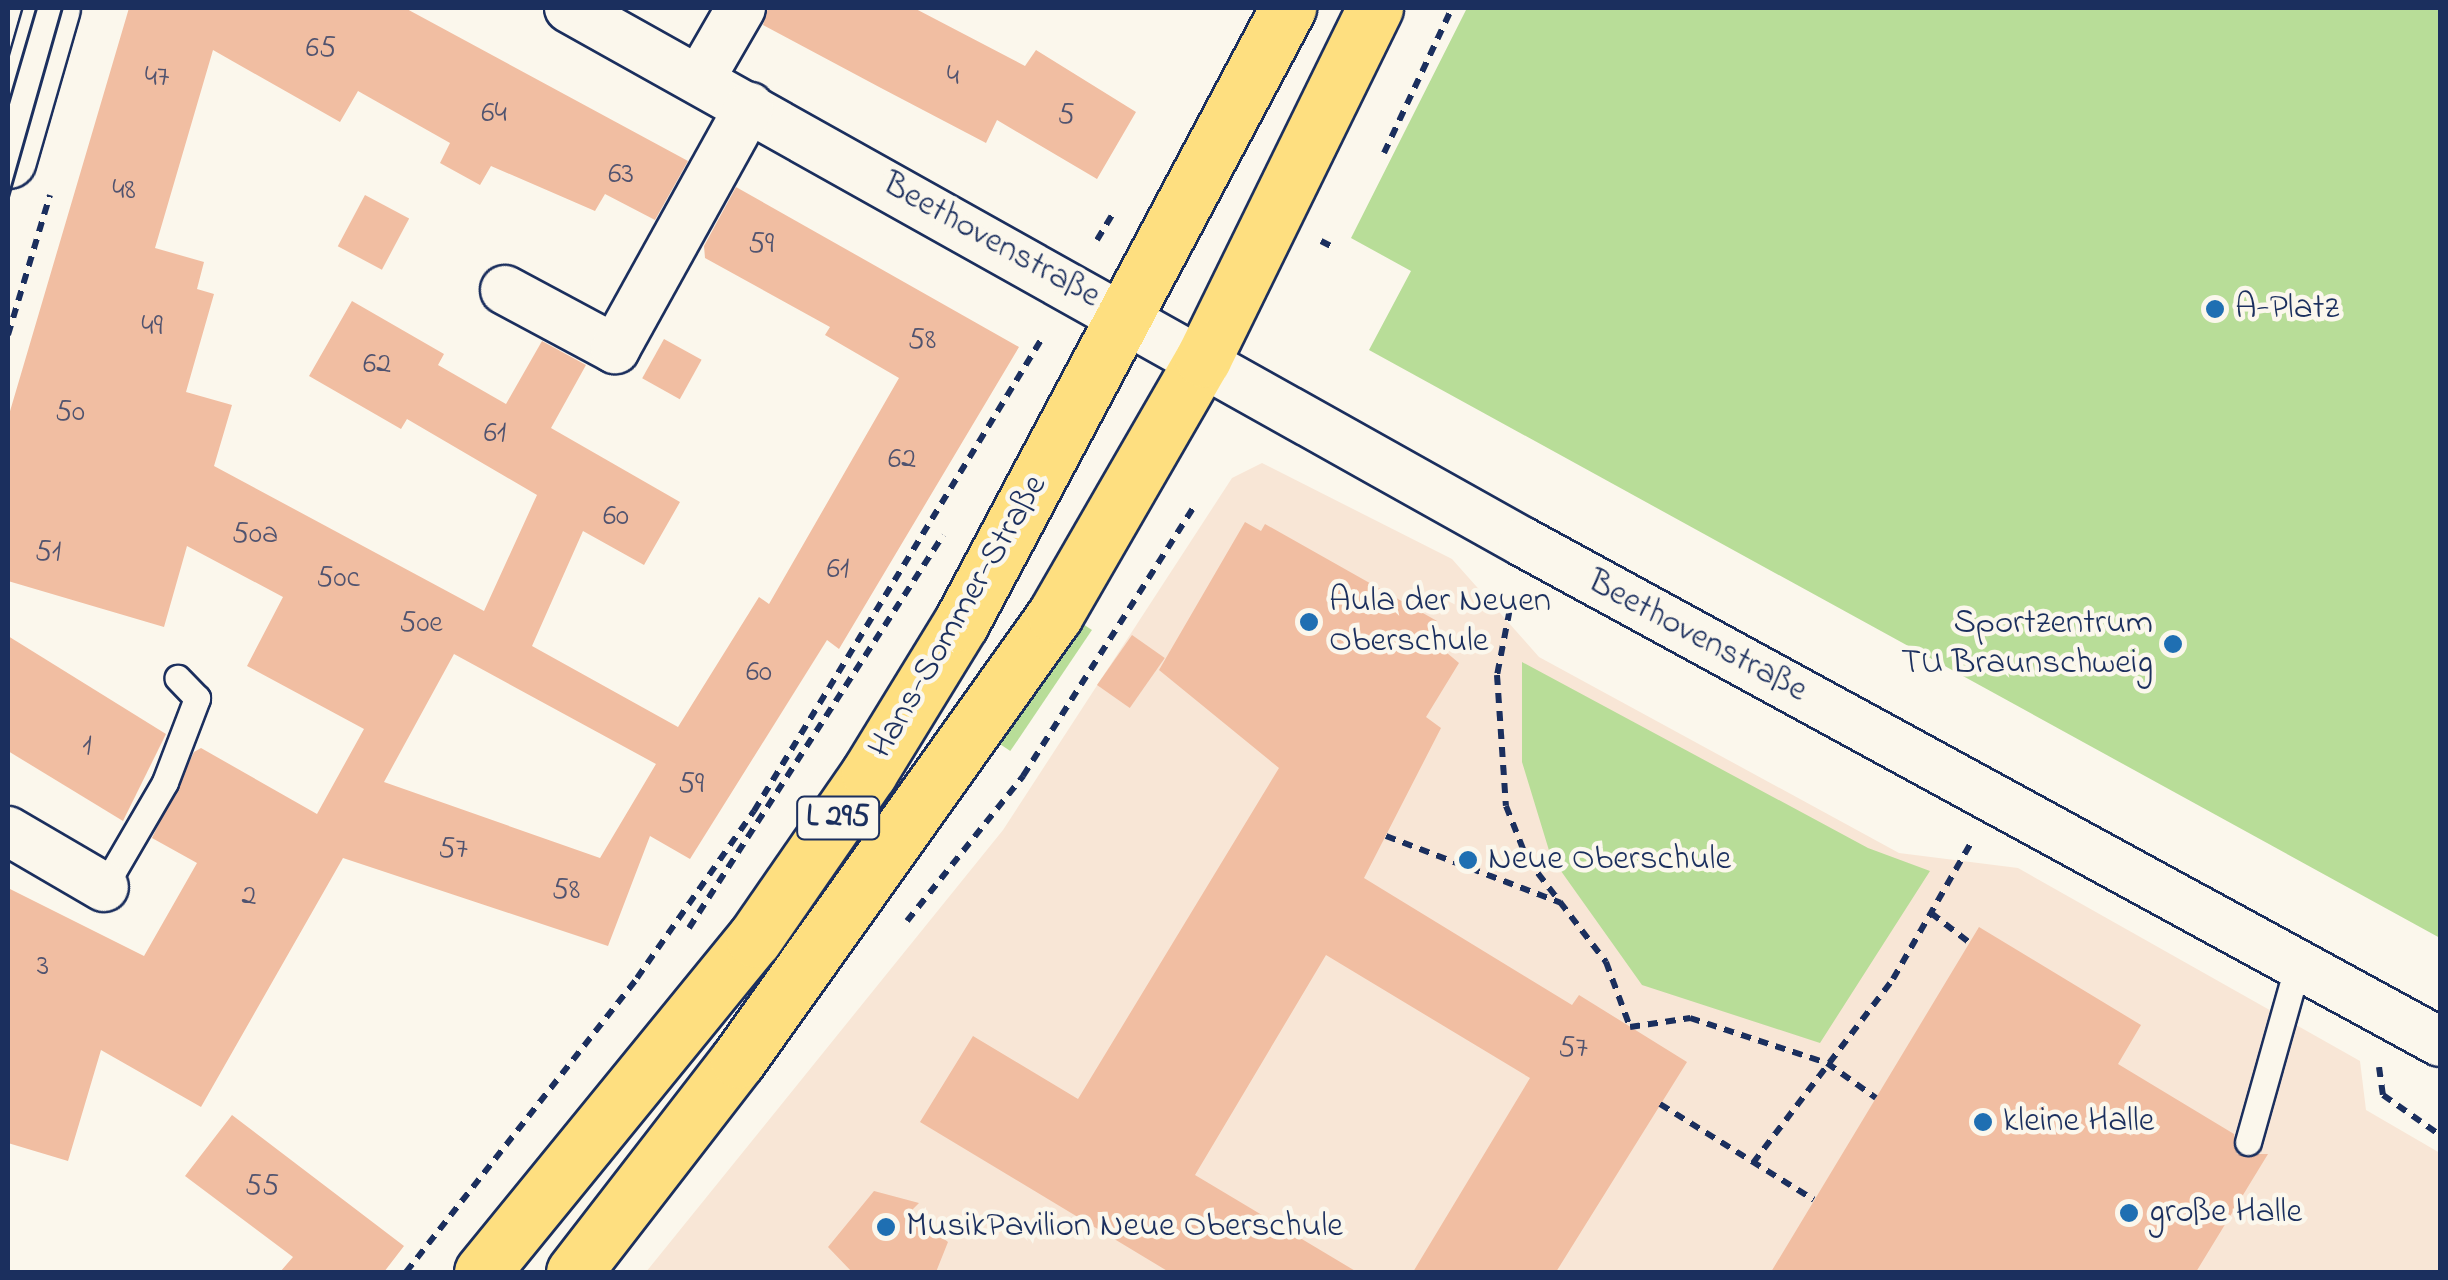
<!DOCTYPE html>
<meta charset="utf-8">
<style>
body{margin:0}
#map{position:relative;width:2448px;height:1280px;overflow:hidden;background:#fbf7ec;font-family:"Indie Flower",sans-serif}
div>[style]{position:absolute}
.built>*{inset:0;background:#f8e6d6}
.green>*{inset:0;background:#b8dd98;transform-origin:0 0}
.building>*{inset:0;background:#f1bea2;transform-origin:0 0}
.path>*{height:6px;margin-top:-3px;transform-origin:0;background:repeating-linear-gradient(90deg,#1b2f5e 0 10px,transparent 0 18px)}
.roads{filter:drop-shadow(2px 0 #1b2f5e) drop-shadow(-2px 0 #1b2f5e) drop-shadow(0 2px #1b2f5e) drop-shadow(0 -2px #1b2f5e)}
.service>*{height:25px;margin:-12.5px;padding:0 12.5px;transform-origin:12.5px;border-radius:12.5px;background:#fbf7ec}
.minor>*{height:48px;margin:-24px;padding:0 24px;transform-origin:24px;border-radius:24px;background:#fbf7ec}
.tertiary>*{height:55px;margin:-27.5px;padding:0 27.5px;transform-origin:27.5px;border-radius:27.5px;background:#fbf7ec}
.primary>*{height:55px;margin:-27.5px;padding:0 27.5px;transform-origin:27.5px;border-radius:27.5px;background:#fedf80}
.tram>*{height:2.5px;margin:-1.25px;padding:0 1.25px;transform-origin:1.25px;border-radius:1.25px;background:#1b2f5e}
.dots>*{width:28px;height:28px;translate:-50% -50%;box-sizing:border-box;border:5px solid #fbf7ec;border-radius:50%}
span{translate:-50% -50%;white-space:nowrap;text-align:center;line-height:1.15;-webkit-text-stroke:9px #fbf7ec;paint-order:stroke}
.number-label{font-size:30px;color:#50536f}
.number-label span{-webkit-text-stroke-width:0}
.shield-label span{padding:2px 8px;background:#fbf7ec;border:2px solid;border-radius:8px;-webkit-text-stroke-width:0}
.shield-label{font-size:32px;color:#1b2f5e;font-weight:700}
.street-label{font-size:35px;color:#1b2f5e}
.poi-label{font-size:35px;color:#1b2f5e}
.left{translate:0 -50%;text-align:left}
.right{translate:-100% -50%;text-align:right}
.frame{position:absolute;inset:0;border:10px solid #1b2f5e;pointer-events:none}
</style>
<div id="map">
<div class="built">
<div style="clip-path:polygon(1262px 463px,1452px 559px,1539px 657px,1899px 853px,2018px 868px,2360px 1061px,2366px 1110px,2440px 1153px,2440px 1272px,646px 1272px,1003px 830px,1232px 478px)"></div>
</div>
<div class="green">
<div style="clip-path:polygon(1467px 8px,2440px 8px,2440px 938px,1369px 350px,1411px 271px,1351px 238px)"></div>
<div style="left:1077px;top:620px;width:18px;height:146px;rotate:34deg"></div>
<div style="clip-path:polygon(1522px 662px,1868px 848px,1930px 871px,1820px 1043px,1642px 985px,1551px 857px,1522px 762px)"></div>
</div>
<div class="building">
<div style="clip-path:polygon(evenodd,129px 8px,405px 8px,688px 161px,655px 220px,605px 194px,595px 211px,491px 166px,480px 185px,440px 163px,450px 143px,358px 91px,340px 122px,213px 50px,155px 248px,204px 262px,197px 289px,214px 294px,186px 392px,232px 405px,214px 466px,484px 611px,537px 495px,407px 419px,401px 429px,309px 376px,352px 301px,444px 354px,438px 365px,506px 404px,542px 341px,586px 365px,551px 428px,680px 502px,644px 565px,583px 531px,532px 646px,678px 727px,759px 597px,769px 604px,899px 378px,825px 335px,830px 327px,705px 258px,704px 246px,736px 187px,1019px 347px,839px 649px,827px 640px,690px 859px,650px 836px,608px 946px,343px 858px,201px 1107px,101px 1050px,68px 1161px,8px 1143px,8px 888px,144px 956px,197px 863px,152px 838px,194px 752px,201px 748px,317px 814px,364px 729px,247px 666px,283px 597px,187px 546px,164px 627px,8px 581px,8px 418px,129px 8px,454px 654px,656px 764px,600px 858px,384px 782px,454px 654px)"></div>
<div style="clip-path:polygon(768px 8px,914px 8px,1025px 66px,1036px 50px,1136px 112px,1097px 179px,997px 120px,986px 143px,881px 88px,763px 25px)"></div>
<div style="left:365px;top:195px;width:50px;height:58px;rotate:28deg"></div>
<div style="left:664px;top:339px;width:43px;height:45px;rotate:29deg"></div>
<div style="clip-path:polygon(1245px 522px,1261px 531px,1265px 524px,1437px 621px,1428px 637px,1459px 663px,1426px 717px,1441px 728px,1364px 878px,1572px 1005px,1579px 995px,1687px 1062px,1556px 1272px,1413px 1272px,1530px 1078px,1326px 955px,1195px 1175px,1357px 1272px,1169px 1272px,920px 1122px,973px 1036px,1078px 1099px,1279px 768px,1159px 670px)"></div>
<div style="left:1132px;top:635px;width:40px;height:61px;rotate:35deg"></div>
<div style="clip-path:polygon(8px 636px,166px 734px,123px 821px,8px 751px)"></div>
<div style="clip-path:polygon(1979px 927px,2141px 1025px,2118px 1064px,2234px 1134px,2237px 1154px,2268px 1154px,2196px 1272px,1771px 1272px)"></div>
<div style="clip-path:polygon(232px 1115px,404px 1246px,384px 1272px,280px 1272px,293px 1257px,185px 1176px)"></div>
<div style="clip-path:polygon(874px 1191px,919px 1203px,910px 1212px,948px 1242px,936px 1272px,852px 1272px,828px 1247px)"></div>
</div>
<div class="path">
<div style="left:1384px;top:153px;width:160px;rotate:-64.9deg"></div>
<div style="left:1097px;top:240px;width:35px;rotate:-59deg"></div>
<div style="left:1321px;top:241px;width:16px;rotate:27deg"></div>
<div style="left:8px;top:335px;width:146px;rotate:-73.3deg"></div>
<div style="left:1513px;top:593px;width:84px;rotate:101deg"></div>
<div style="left:1497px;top:675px;width:131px;rotate:86.1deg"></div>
<div style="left:1506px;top:806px;width:57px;rotate:68.4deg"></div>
<div style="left:1527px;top:859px;width:130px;rotate:52.5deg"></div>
<div style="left:1606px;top:962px;width:69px;rotate:69.7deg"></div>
<div style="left:1630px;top:1027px;width:61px;rotate:-8.5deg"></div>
<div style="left:1690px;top:1018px;width:144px;rotate:18.2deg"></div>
<div style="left:1827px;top:1063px;width:60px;rotate:35.5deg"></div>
<div style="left:1386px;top:836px;width:187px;rotate:20.9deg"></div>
<div style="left:1931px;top:913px;width:49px;rotate:37.6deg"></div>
<div style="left:907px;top:921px;width:186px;rotate:-51.3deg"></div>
<div style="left:1023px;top:776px;width:317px;rotate:-57.6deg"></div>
<div style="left:689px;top:928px;width:468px;rotate:-57.1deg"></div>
<div style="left:2379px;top:1067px;width:28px;rotate:82deg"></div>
<div style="left:2383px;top:1095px;width:70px;rotate:35.1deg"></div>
<div style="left:1660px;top:1104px;width:181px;rotate:31.9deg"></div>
<div style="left:1753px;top:1163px;width:231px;rotate:-52.7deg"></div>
<div style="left:1893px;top:979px;width:157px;rotate:-60.2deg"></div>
<div style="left:406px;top:1272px;width:374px;rotate:-51.8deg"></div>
<div style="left:637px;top:978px;width:204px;rotate:-55deg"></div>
<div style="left:754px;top:811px;width:557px;rotate:-58.65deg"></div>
</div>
<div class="roads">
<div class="service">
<div style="left:104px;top:887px;width:121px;rotate:-59.8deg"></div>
<div style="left:165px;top:782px;width:90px;rotate:-69.1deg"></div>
<div style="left:197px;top:698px;width:28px;rotate:-134deg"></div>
<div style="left:2248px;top:1142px;width:185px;rotate:-74.3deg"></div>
</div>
<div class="minor">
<div style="left:569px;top:8px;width:1093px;rotate:29.24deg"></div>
<div style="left:1523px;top:542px;width:1044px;rotate:28.6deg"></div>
<div style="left:700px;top:79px;width:82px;rotate:-60deg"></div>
<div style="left:505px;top:290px;width:125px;rotate:28.2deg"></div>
<div style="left:615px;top:349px;width:277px;rotate:-61deg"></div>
<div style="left:8px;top:831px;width:111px;rotate:30.3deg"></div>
</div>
<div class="tertiary">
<div style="left:8px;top:160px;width:158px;rotate:-73.9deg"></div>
</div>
<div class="primary">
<div style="left:482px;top:1272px;width:430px;rotate:-50.8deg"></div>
<div style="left:754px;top:939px;width:202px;rotate:-55.3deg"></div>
<div style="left:869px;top:773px;width:176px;rotate:-58.5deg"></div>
<div style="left:961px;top:623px;width:697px;rotate:-62deg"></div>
<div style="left:574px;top:1272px;width:268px;rotate:-52.3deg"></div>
<div style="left:738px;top:1060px;width:546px;rotate:-54.54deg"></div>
<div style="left:1055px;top:615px;width:296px;rotate:-60deg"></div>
<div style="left:1203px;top:359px;width:391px;rotate:-63.9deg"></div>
</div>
</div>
<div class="tram">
<div style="left:8px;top:104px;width:100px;rotate:-73.7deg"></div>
<div style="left:8px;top:197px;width:197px;rotate:-74.1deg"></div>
</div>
<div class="dots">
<div style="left:2215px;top:309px;background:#1f6fb2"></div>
<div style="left:1309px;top:622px;background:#1f6fb2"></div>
<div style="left:2173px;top:644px;background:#1f6fb2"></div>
<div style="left:1468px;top:860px;background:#1f6fb2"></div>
<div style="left:1983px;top:1122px;background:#1f6fb2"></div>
<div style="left:2129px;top:1213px;background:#1f6fb2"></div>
<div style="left:886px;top:1227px;background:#1f6fb2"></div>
</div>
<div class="number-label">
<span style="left:321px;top:49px">65</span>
<span style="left:953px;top:77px">4</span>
<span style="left:157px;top:78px">47</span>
<span style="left:494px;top:114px">64</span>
<span style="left:1066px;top:116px">5</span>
<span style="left:621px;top:175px">63</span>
<span style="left:124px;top:191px">48</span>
<span style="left:761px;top:245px">59</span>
<span style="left:152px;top:327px">49</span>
<span style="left:922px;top:341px">58</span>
<span style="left:377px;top:365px">62</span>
<span style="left:70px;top:413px">50</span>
<span style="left:495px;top:434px">61</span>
<span style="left:902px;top:460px">62</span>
<span style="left:616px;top:517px">60</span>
<span style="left:255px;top:535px">50a</span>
<span style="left:48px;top:553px">51</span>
<span style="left:838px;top:570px">61</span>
<span style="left:338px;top:579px">50c</span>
<span style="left:421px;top:624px">50e</span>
<span style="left:759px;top:673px">60</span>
<span style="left:87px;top:747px">1</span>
<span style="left:691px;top:785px">59</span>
<span style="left:453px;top:850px">57</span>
<span style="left:566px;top:891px">58</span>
<span style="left:249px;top:897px">2</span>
<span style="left:43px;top:967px">3</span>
<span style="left:1573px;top:1049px">57</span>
<span style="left:262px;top:1187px">55</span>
</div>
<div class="shield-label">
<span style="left:838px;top:818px">L 295</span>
</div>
<div class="street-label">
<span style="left:991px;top:241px;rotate:29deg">Beethovenstraße</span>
<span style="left:959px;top:617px;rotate:-60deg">Hans-Sommer-Straße</span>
<span style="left:1697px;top:637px;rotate:28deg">Beethovenstraße</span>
</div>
<div class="poi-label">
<span class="left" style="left:2235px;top:309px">A-Platz</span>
<span class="left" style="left:1329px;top:622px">Aula der Neuen<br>Oberschule</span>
<span class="right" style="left:2153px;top:644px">Sportzentrum<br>TU Braunschweig</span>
<span class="left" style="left:1488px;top:860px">Neue Oberschule</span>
<span class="left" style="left:2003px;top:1122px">kleine Halle</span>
<span class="left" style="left:2149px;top:1213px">große Halle</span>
<span class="left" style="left:906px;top:1227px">MusikPavilion Neue Oberschule</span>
</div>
<div class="frame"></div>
</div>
